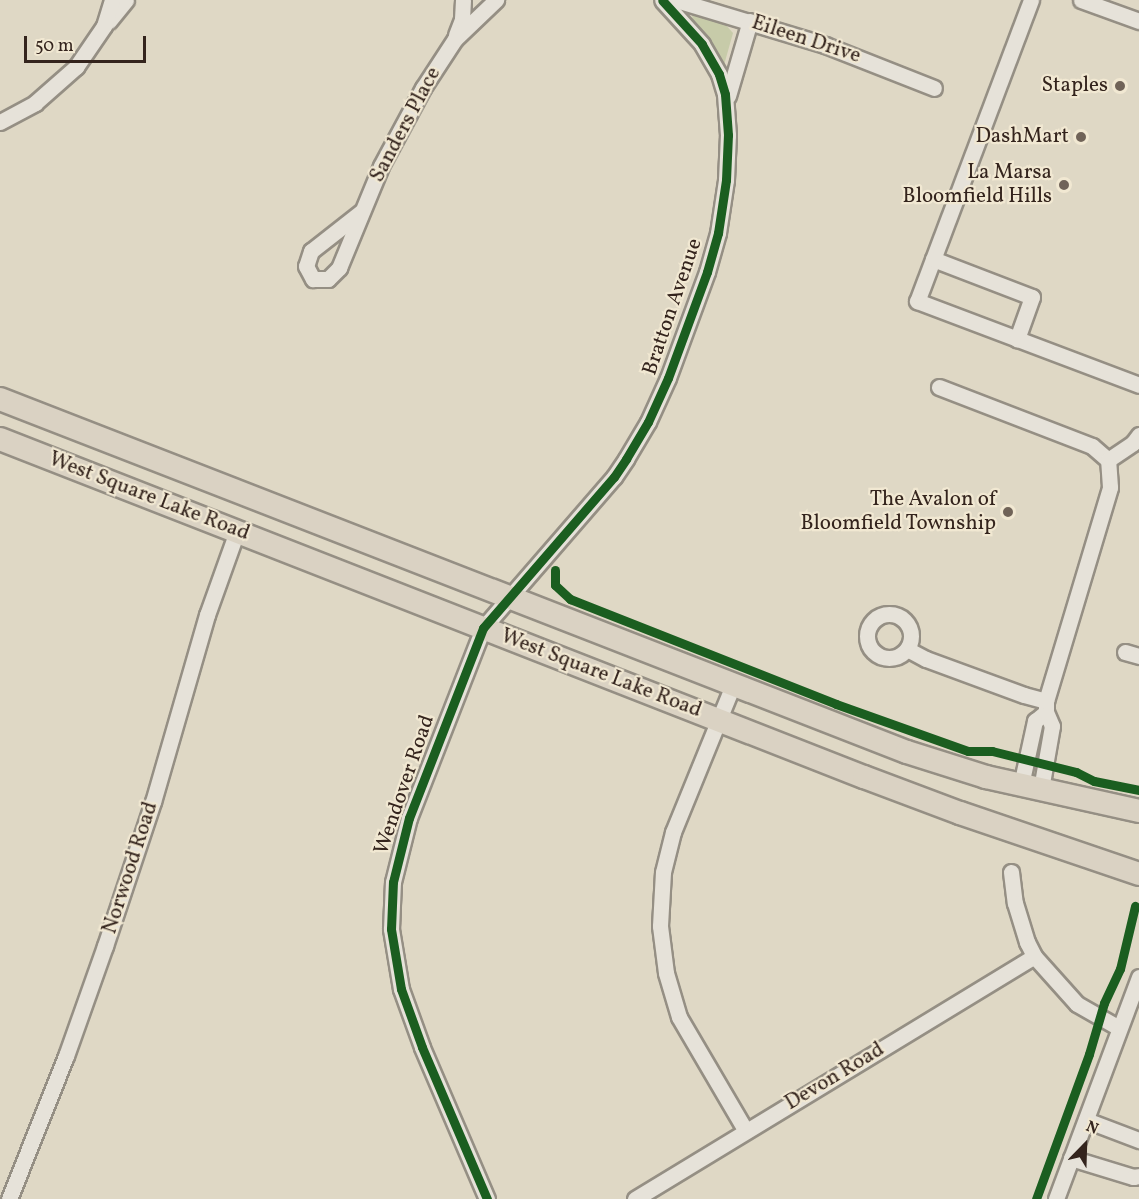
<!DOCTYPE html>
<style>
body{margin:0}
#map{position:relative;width:1139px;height:1199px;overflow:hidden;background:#dfd8c5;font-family:Vollkorn,serif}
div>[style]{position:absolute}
.green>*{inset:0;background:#c7cba9}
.roads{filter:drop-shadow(2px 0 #958f84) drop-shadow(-2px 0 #958f84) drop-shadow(0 2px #958f84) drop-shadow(0 -2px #958f84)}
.minor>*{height:15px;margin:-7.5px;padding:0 7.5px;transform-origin:7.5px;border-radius:7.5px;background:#e6e2d9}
.minor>.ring{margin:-7.5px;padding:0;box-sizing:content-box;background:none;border:15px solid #e6e2d9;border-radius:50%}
.highway>*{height:22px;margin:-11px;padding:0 11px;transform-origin:11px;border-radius:11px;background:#dad2c3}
.cycleway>*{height:9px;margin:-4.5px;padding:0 4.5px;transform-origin:4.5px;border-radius:4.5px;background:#1b5e20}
.dots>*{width:16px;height:16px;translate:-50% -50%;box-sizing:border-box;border:3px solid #f1e8d2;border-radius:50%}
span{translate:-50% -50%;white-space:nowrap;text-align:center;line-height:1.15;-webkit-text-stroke:4.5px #f1e8d2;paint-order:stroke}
.street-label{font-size:21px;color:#34241d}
.poi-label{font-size:21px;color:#34241d}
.right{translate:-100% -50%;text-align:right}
.north{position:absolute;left:1055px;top:1115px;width:60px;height:60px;-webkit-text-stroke:4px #f1e8d2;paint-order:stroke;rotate:23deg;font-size:16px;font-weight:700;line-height:24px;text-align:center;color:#34241d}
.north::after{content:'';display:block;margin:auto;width:21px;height:27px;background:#34241d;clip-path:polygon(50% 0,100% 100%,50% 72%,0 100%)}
.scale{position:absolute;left:24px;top:36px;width:122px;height:27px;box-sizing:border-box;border:3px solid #34241d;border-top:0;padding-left:8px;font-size:18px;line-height:21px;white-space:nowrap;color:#34241d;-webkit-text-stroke:4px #f1e8d2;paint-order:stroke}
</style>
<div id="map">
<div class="green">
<div style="clip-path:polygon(696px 14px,724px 23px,733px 33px,724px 65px,693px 21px,692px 15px)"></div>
</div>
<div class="roads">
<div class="minor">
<div style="left:676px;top:0;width:156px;rotate:16.8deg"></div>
<div style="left:825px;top:45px;width:117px;rotate:21.5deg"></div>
<div style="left:1031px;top:0;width:322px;rotate:110.7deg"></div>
<div style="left:917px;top:301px;width:237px;rotate:20.7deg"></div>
<div style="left:1081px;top:0;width:62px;rotate:19.9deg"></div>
<div style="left:109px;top:21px;width:27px;rotate:-51deg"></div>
<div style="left:456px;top:35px;width:17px;rotate:-69deg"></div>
<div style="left:462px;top:19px;width:19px;rotate:-87deg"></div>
<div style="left:728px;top:96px;width:78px;rotate:-73.7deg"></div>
<div style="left:0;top:122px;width:40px;rotate:-28deg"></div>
<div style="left:35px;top:103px;width:55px;rotate:-41.3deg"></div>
<div style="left:76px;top:67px;width:50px;rotate:-55.7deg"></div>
<div style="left:104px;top:26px;width:27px;rotate:-73deg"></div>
<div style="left:361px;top:212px;width:63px;rotate:142deg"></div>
<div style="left:311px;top:251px;width:16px;rotate:108deg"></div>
<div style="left:306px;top:266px;width:15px;rotate:62deg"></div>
<div style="left:313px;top:279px;width:15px"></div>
<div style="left:328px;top:279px;width:16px;rotate:-45deg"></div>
<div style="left:339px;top:268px;width:110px;rotate:-67.6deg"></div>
<div style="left:381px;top:166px;width:89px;rotate:-61.7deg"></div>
<div style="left:423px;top:88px;width:59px;rotate:-56.9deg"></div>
<div style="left:455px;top:39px;width:57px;rotate:-43.6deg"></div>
<div style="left:933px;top:259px;width:106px;rotate:21deg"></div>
<div style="left:1032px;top:297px;width:45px;rotate:109.7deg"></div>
<div style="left:939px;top:387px;width:164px;rotate:21.1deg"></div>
<div style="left:1092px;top:446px;width:21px;rotate:41deg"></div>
<div class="ring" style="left:867px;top:614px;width:29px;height:29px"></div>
<div style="left:907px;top:649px;width:21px;rotate:28deg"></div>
<div style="left:926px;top:659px;width:104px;rotate:20.2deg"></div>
<div style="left:1024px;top:695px;width:23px;rotate:15deg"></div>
<div style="left:1125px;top:652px;width:15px;rotate:16deg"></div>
<div style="left:733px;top:685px;width:159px;rotate:112.2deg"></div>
<div style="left:673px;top:832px;width:41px;rotate:104deg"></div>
<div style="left:663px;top:872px;width:54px;rotate:93.2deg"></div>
<div style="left:660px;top:926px;width:47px;rotate:82.7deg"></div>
<div style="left:666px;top:973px;width:46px;rotate:73.5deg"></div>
<div style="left:679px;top:1017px;width:132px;rotate:59.6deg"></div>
<div style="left:1021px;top:785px;width:66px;rotate:-77.7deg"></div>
<div style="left:1035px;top:721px;width:14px;rotate:-39deg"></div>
<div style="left:1041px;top:789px;width:64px;rotate:-80.1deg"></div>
<div style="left:1052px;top:726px;width:15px;rotate:-113deg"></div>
<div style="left:1046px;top:712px;width:11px;rotate:-90deg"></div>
<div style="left:1046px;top:701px;width:223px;rotate:-73.3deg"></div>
<div style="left:1110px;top:487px;width:27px;rotate:-94deg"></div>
<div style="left:1108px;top:460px;width:30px;rotate:-34deg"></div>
<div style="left:1133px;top:443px;width:10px;rotate:-53deg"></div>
<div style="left:1011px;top:872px;width:31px;rotate:83deg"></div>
<div style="left:1015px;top:903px;width:41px;rotate:72.9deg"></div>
<div style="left:1027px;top:942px;width:16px;rotate:63deg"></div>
<div style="left:1034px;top:956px;width:64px;rotate:48.1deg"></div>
<div style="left:1077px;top:1004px;width:48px;rotate:29.7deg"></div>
<div style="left:1086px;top:1120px;width:57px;rotate:20.7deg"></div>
<div style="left:1071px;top:1158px;width:65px;rotate:17deg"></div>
<div style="left:1133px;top:1177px;width:6px;rotate:-9deg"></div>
<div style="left:9px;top:1199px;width:154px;rotate:-68.3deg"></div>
<div style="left:66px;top:1056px;width:117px;rotate:-70.5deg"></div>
<div style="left:105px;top:946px;width:152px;rotate:-71.6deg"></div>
<div style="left:153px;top:802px;width:195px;rotate:-73.9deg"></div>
<div style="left:207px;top:615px;width:89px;rotate:-70.3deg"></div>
<div style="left:487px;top:1199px;width:165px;rotate:-113.2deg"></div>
<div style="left:422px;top:1047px;width:62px;rotate:-109.9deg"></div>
<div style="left:401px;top:989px;width:61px;rotate:-99.5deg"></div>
<div style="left:391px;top:929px;width:47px;rotate:-87.6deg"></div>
<div style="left:393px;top:882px;width:66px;rotate:-76deg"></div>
<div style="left:409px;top:818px;width:204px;rotate:-68.7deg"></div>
<div style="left:483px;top:628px;width:200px;rotate:-49.1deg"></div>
<div style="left:614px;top:477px;width:22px;rotate:-56deg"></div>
<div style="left:626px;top:459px;width:43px;rotate:-59.3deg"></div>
<div style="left:648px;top:422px;width:48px;rotate:-65.6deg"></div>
<div style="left:668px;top:378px;width:113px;rotate:-69.8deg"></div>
<div style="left:707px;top:272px;width:41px;rotate:-74.2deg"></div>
<div style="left:718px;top:233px;width:54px;rotate:-81.4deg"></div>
<div style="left:726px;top:180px;width:45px;rotate:-87.5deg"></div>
<div style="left:728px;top:135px;width:41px;rotate:-94.2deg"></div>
<div style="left:725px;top:94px;width:21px;rotate:-107deg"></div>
<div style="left:719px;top:74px;width:34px;rotate:-120deg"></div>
<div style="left:702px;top:44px;width:59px;rotate:-132.3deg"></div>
<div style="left:635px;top:1199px;width:467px;rotate:-31.3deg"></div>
<div style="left:1056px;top:1199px;width:237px;rotate:-69.5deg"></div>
</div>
<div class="highway">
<div style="left:0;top:399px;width:973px;rotate:21.27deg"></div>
<div style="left:907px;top:752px;width:83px;rotate:17.6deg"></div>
<div style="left:986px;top:777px;width:157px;rotate:12.5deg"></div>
<div style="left:0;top:439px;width:928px;rotate:21.37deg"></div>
<div style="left:864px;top:777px;width:103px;rotate:20.6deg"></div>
<div style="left:960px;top:813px;width:189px;rotate:18.8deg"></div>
</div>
</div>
<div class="cycleway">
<div style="left:555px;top:570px;width:15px;rotate:90deg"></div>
<div style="left:555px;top:585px;width:21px;rotate:43deg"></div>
<div style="left:570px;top:599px;width:286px;rotate:21.5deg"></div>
<div style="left:836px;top:704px;width:140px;rotate:19.6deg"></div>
<div style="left:968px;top:751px;width:24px"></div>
<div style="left:992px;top:751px;width:87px;rotate:14deg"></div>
<div style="left:1076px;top:772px;width:20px;rotate:27deg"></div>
<div style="left:1094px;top:781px;width:46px;rotate:11.3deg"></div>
<div style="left:487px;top:1199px;width:165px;rotate:-113.2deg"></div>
<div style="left:422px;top:1047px;width:62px;rotate:-109.9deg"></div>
<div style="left:401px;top:989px;width:61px;rotate:-99.5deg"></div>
<div style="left:391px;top:929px;width:47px;rotate:-87.6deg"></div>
<div style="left:393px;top:882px;width:66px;rotate:-76deg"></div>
<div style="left:409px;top:818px;width:204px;rotate:-68.7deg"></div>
<div style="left:483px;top:628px;width:200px;rotate:-49.1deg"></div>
<div style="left:614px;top:477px;width:22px;rotate:-56deg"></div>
<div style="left:626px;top:459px;width:43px;rotate:-59.3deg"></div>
<div style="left:648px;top:422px;width:48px;rotate:-65.6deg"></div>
<div style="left:668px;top:378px;width:113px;rotate:-69.8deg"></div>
<div style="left:707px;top:272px;width:41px;rotate:-74.2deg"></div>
<div style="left:718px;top:233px;width:54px;rotate:-81.4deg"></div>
<div style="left:726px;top:180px;width:45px;rotate:-87.5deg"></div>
<div style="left:728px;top:135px;width:41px;rotate:-94.2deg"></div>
<div style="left:725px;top:94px;width:21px;rotate:-107deg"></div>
<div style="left:719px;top:74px;width:34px;rotate:-120deg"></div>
<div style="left:702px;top:44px;width:59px;rotate:-132.3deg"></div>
<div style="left:1036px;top:1199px;width:154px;rotate:-69.9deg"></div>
<div style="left:1089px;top:1054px;width:53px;rotate:-73.6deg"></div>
<div style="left:1104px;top:1003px;width:38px;rotate:-65deg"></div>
<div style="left:1120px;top:969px;width:65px;rotate:-76.6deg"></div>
</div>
<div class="dots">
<div style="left:1120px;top:86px;background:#706358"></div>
<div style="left:1081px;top:137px;background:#706358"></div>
<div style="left:1064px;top:185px;background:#706358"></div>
<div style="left:1008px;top:512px;background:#706358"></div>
</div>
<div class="street-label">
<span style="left:806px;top:40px;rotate:18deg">Eileen Drive</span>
<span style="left:406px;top:125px;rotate:-62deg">Sanders Place</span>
<span style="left:673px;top:307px;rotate:-71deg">Bratton Avenue</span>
<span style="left:149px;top:497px;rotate:21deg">West Square Lake Road</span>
<span style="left:601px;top:674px;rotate:21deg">West Square Lake Road</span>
<span style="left:405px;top:785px;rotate:-71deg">Wendover Road</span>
<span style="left:131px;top:868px;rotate:-72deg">Norwood Road</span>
<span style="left:835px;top:1077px;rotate:-31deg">Devon Road</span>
</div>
<div class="poi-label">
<span class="right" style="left:1108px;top:86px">Staples</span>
<span class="right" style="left:1069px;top:137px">DashMart</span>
<span class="right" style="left:1052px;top:185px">La Marsa<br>Bloomfield Hills</span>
<span class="right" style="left:996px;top:512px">The Avalon of<br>Bloomfield Township</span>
</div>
<div class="north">N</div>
<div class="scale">50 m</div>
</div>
